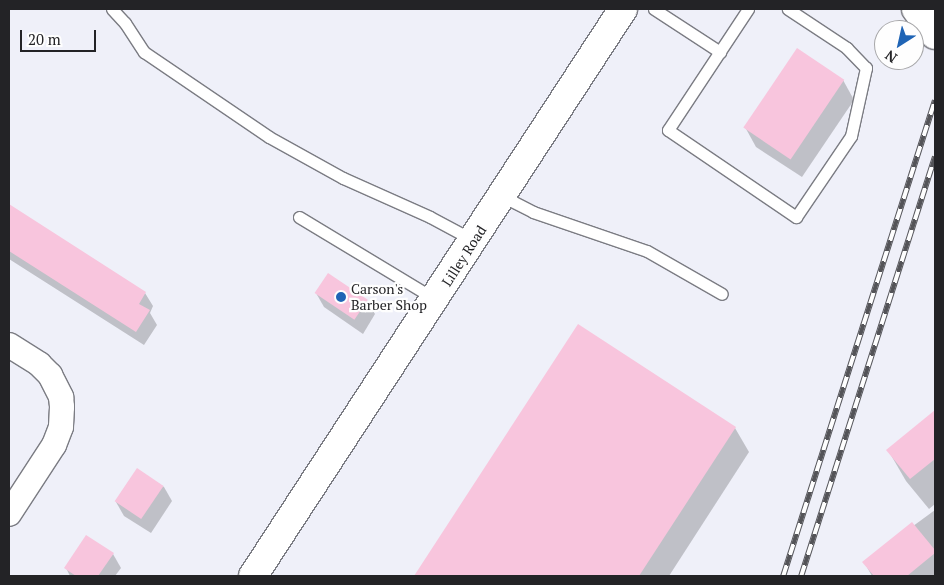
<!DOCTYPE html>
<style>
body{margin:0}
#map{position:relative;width:944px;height:585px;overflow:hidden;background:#eff0f9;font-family:"PT Serif",serif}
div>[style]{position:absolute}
.shadow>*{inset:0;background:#0003}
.building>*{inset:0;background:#f8c5dd;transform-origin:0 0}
.roads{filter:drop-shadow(1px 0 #7b7c83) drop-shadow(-1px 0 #7b7c83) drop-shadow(0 1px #7b7c83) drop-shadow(0 -1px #7b7c83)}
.service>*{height:11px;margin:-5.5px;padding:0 5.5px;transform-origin:5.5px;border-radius:5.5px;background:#fff}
.minor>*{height:24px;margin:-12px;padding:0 12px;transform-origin:12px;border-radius:12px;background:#fff}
.tertiary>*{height:28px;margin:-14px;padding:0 14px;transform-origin:14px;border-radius:14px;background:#fff}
.rail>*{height:5.5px;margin-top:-2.75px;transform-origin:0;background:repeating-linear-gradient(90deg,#fefefe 0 11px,#545458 0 22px);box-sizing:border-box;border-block:1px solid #545458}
.dots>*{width:14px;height:14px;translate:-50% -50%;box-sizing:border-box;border:2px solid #fefefe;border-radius:50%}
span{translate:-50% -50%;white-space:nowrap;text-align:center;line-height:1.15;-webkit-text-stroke:4.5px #fefefe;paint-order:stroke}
.street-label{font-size:14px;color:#232326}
.poi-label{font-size:14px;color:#232326}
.left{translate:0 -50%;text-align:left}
.frame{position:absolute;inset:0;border:10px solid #232326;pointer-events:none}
.north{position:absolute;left:874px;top:20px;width:50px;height:50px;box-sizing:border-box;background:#fefefe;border:1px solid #a6a6a8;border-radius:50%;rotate:215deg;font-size:14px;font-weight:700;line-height:20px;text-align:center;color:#232326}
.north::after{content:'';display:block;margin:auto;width:18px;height:22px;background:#1f64b5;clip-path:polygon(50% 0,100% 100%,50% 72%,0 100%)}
.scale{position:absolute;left:20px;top:30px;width:76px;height:22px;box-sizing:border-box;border:2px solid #232326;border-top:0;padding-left:6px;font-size:15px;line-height:18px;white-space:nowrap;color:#232326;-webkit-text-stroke:4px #fefefe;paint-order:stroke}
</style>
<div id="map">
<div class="shadow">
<div style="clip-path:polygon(843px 80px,854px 100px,802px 177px,756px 147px,745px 127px)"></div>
<div style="clip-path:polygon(9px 206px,145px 293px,153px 306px,150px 313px,157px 325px,144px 345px,9px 259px)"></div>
<div style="clip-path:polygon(316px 293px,367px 301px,375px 314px,363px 334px,324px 307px)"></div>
<div style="clip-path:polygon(578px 326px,735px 428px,749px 452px,669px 576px,416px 576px)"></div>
<div style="clip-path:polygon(935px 412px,935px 504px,929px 509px,906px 481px,888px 450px)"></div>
<div style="clip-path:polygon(137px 470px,164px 487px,172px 501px,151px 533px,124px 516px,116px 502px)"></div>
<div style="clip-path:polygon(935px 510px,935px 576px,872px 576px,864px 562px)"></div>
<div style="clip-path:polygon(113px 554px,121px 568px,115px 576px,70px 576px,66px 568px)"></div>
</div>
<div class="building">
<div style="left:797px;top:48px;width:57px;height:96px;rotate:34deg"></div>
<div style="clip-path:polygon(9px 204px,146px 292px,139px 304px,150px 310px,136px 332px,9px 251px)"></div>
<div style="left:328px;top:273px;width:48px;height:24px;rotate:34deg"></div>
<div style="clip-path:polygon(578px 324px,736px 427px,639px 576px,414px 576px)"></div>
<div style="clip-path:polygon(935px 410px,935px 459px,910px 479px,886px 450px)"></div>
<div style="left:137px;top:468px;width:32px;height:40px;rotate:34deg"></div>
<div style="clip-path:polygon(912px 522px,935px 550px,935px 553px,907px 576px,874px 576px,862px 562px)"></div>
<div style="clip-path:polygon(86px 535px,114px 553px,98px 576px,76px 576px,64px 568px)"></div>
</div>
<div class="roads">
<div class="service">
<div style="left:112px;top:9px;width:19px;rotate:47deg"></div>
<div style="left:125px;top:23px;width:35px;rotate:57deg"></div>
<div style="left:144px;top:52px;width:151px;rotate:34.2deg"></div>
<div style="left:269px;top:137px;width:85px;rotate:29deg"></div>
<div style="left:343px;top:178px;width:95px;rotate:24.1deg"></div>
<div style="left:430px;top:217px;width:49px;rotate:28.1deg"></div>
<div style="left:654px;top:9px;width:79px;rotate:33.1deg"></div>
<div style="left:748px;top:9px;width:145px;rotate:123.5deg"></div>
<div style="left:668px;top:130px;width:155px;rotate:34.2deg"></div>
<div style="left:796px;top:217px;width:98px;rotate:-55.8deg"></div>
<div style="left:851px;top:136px;width:70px;rotate:-77.6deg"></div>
<div style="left:866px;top:68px;width:28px;rotate:-134deg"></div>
<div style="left:847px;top:48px;width:71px;rotate:-146.5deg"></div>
<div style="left:502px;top:196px;width:35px;rotate:27deg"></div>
<div style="left:533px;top:212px;width:120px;rotate:18.9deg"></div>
<div style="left:647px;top:251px;width:86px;rotate:29.8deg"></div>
<div style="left:299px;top:217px;width:159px;rotate:31.1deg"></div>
</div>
<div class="minor">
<div style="left:9px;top:345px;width:36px;rotate:32deg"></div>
<div style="left:39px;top:364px;width:16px;rotate:45deg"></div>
<div style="left:50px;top:375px;width:25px;rotate:63deg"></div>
<div style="left:61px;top:397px;width:10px;rotate:84deg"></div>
<div style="left:62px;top:407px;width:20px;rotate:93deg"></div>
<div style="left:61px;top:427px;width:19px;rotate:111deg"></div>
<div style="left:54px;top:445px;width:82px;rotate:123.1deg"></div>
</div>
<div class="tertiary">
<div style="left:916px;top:9px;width:32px;rotate:54deg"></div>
<div style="left:253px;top:576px;width:677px;rotate:-56.87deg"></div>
</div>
</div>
<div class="rail">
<div style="left:783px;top:576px;width:499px;rotate:-72.3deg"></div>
<div style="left:801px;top:576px;width:440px;rotate:-72.3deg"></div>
</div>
<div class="dots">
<div style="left:341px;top:297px;background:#1f64b5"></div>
</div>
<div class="street-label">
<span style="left:464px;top:256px;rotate:-57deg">Lilley Road</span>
</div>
<div class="poi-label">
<span class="left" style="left:351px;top:297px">Carson's<br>Barber Shop</span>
</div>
<div class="frame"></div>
<div class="north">N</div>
<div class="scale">20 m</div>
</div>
